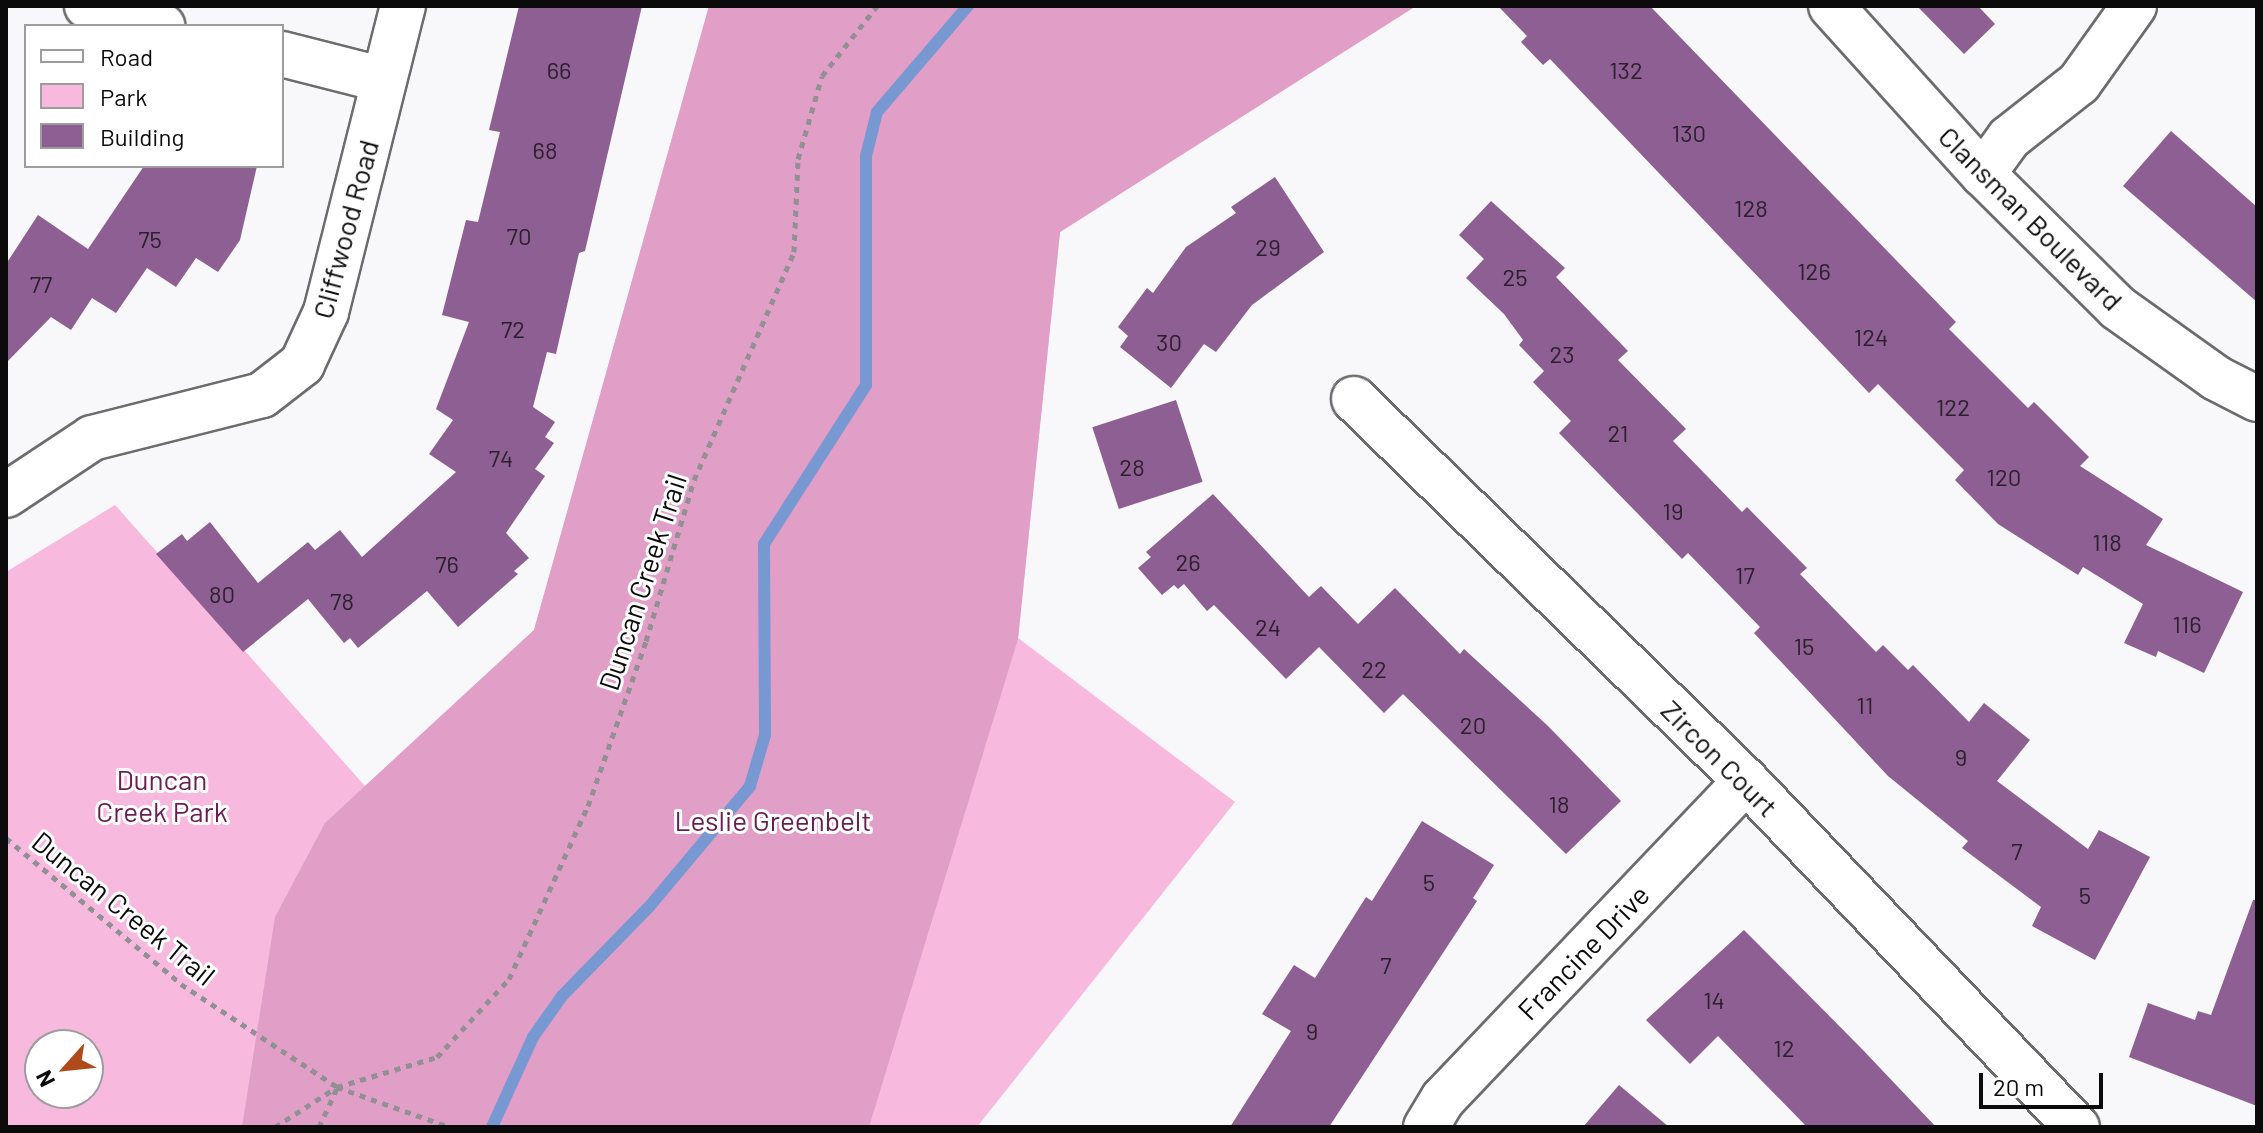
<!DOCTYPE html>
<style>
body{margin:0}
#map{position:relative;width:2263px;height:1133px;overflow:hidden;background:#f8f7fa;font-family:Barlow,sans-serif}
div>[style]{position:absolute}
.green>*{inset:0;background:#f8b9df}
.forest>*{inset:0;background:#e19ec6}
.stream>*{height:12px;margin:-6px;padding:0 6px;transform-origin:6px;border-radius:6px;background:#7898d2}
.building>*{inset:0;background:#8d5f93;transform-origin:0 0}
.path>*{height:5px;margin-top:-2.5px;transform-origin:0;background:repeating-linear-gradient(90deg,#919092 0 6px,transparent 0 12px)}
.roads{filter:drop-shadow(2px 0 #6c6b6e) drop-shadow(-2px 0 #6c6b6e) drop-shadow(0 2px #6c6b6e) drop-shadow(0 -2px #6c6b6e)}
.minor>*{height:44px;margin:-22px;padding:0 22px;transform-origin:22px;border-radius:22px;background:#fff}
span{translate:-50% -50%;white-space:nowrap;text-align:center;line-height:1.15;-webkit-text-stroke:6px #fff;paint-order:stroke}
.number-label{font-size:24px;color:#2c202e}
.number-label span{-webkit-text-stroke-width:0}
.street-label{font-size:28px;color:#0c0b0c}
.park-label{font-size:28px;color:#691d52}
.frame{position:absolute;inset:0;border:8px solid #0c0b0c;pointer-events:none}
.legend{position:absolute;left:24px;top:24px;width:260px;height:144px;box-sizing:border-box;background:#fff;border:2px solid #9e9d9e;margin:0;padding:10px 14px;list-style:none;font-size:24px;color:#0c0b0c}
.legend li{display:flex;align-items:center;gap:16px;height:40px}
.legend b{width:40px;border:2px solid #9e9d9e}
.north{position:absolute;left:24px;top:1029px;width:80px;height:80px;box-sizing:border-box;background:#fff;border:2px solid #9e9d9e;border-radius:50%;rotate:243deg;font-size:22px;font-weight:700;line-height:32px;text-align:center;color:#0c0b0c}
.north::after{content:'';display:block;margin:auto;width:28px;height:36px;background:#af4b1b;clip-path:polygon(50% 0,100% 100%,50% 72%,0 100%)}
.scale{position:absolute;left:1979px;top:1073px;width:124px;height:36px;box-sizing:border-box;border:4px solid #0c0b0c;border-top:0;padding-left:10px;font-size:24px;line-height:28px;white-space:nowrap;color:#0c0b0c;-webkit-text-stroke:6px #fff;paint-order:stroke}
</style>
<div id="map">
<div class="green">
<div style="clip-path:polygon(evenodd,709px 6px,1416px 6px,1060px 232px,1018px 638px,1235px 802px,977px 1127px,6px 1127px,6px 572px,115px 505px,365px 786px,534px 630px,709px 6px,40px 1045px,88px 1045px,88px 1093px,40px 1093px,40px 1045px)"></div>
</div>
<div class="forest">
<div style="clip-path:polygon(709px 6px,1416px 6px,1060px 232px,1018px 639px,869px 1127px,242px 1127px,275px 917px,325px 823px,534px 630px)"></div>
</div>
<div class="stream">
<div style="left:492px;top:1127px;width:99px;rotate:-65.5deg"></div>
<div style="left:533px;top:1037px;width:50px;rotate:-54.7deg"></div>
<div style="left:562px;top:996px;width:124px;rotate:-45.7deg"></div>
<div style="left:649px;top:907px;width:158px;rotate:-50.1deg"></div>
<div style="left:750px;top:786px;width:53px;rotate:-73.6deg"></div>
<div style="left:765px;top:735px;width:191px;rotate:-90.3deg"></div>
<div style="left:764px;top:544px;width:189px;rotate:-57.3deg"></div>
<div style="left:866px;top:385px;width:229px;rotate:-90deg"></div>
<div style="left:866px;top:156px;width:45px;rotate:-76deg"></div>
<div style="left:877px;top:112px;width:140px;rotate:-49.4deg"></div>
</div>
<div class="building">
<div style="clip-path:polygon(519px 6px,642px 6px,585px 251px,579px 253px,556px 354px,547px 352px,533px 407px,555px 422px,545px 437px,554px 443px,535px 469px,545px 476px,506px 533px,529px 558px,514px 571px,518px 574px,458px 627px,427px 591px,358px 648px,350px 638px,344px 643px,308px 599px,243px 652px,156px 554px,182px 534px,187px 541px,210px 522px,258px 583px,308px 542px,315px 550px,340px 530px,362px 557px,456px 472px,429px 454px,453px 420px,436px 409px,469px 322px,442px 315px,466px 220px,478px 222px,500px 132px,489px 130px)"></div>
<div style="clip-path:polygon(1498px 6px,1650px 6px,1956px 322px,1949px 329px,2028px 408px,2034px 402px,2089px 457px,2080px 466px,2163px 519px,2146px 545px,2243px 592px,2204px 673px,2158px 651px,2156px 657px,2124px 643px,2143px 604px,2083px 567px,2078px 575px,1998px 524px,1955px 480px,1964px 470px,1878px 384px,1869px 393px,1550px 59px,1543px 65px,1521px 42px,1527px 36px)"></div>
<div style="clip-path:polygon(1917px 6px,1978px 6px,1995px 24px,1964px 54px)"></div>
<div style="clip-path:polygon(2171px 131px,2257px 207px,2257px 302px,2123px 186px)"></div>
<div style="clip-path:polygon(144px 166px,257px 166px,240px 240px,218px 272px,196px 258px,176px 287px,147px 268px,116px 313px,92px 298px,71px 330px,51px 317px,6px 363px,6px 264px,38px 215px,88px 249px)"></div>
<div style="clip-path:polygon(1275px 177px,1324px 252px,1252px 305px,1216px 352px,1204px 344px,1171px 388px,1120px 347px,1128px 336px,1118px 327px,1147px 288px,1153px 293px,1186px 247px,1236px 213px,1231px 207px)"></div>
<div style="clip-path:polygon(1491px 201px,1565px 268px,1556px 277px,1628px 351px,1618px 360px,1686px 429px,1673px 441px,1742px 512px,1747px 507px,1807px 568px,1800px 574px,1876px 652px,1883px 645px,1908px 670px,1913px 665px,1969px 722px,1984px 703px,2030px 740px,1997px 781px,2088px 849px,2099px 830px,2150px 857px,2095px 960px,2032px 926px,2041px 907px,1962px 848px,1968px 841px,1888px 776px,1754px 633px,1760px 627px,1688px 553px,1682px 559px,1559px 433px,1571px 421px,1533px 382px,1544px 371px,1519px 345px,1523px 340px,1504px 314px,1466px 278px,1484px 259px,1459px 235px)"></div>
<div style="left:1176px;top:400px;width:86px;height:88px;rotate:72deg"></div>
<div style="clip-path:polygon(1213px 494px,1309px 597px,1321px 586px,1358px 624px,1395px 588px,1460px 654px,1464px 649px,1548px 726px,1621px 801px,1566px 854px,1403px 694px,1384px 713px,1319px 647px,1286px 679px,1214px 605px,1207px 611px,1184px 584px,1178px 589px,1174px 585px,1162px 595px,1138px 568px,1151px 557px,1146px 552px)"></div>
<div style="clip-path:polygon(1422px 821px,1494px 865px,1473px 898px,1477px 901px,1329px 1127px,1230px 1127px,1291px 1031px,1262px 1014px,1294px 965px,1315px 978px,1366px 897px,1372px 901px)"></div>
<div style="clip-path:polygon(2253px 900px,2257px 900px,2257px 1106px,2129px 1057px,2148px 1003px,2195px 1020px,2198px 1011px,2211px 1015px)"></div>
<div style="clip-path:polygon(1744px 930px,1862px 1049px,1936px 1127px,1807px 1127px,1718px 1036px,1690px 1064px,1646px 1020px)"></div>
<div style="clip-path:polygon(1619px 1085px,1669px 1127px,1583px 1127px)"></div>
</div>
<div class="path">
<div style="left:6px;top:838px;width:228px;rotate:39.8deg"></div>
<div style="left:181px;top:984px;width:187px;rotate:33.4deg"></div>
<div style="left:337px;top:1087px;width:120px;rotate:19.5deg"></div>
<div style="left:275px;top:1127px;width:74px;rotate:-32.8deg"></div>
<div style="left:337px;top:1087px;width:104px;rotate:-16.7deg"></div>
<div style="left:437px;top:1057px;width:106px;rotate:-47.3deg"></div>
<div style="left:509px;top:979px;width:190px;rotate:-65.5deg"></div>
<div style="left:588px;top:806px;width:175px;rotate:-70.6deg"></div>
<div style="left:646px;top:641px;width:168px;rotate:-73.4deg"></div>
<div style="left:694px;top:480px;width:249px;rotate:-66.3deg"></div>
<div style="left:794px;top:252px;width:93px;rotate:-87.5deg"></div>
<div style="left:798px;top:159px;width:86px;rotate:-73.9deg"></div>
<div style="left:822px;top:76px;width:89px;rotate:-51.8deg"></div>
<div style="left:319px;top:1127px;width:43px;rotate:-65.2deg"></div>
</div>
<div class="roads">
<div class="minor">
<div style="left:87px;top:6px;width:78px;rotate:14.9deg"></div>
<div style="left:1831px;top:6px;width:227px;rotate:47.9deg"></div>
<div style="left:1983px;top:174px;width:190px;rotate:44.8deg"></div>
<div style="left:2118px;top:308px;width:120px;rotate:35.5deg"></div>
<div style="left:2216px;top:378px;width:46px;rotate:27.1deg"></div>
<div style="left:282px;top:54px;width:105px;rotate:14.3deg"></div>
<div style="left:1983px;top:174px;width:44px;rotate:-54.2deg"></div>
<div style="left:2009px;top:138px;width:89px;rotate:-38.2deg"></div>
<div style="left:2079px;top:83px;width:95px;rotate:-54.5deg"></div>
<div style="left:1354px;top:399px;width:547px;rotate:44.26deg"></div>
<div style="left:1746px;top:781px;width:479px;rotate:46.3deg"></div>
<div style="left:6px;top:495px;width:103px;rotate:-33.5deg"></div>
<div style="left:92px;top:438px;width:175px;rotate:-14.2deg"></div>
<div style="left:262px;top:395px;width:51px;rotate:-37.8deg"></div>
<div style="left:302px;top:364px;width:57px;rotate:-65.2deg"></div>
<div style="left:326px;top:312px;width:316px;rotate:-75.9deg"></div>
<div style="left:1426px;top:1127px;width:33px;rotate:-59deg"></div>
<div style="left:1443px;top:1099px;width:439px;rotate:-46.4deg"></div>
</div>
</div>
<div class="number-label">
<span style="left:559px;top:70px">66</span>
<span style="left:1626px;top:70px">132</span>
<span style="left:1689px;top:133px">130</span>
<span style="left:545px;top:150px">68</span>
<span style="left:1751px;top:208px">128</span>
<span style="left:519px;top:236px">70</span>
<span style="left:150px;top:239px">75</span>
<span style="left:1268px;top:247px">29</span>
<span style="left:1814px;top:271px">126</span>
<span style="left:1515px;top:277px">25</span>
<span style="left:41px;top:284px">77</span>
<span style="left:513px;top:329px">72</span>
<span style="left:1871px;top:337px">124</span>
<span style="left:1169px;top:342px">30</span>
<span style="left:1562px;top:354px">23</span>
<span style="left:1953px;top:407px">122</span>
<span style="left:1618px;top:433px">21</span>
<span style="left:501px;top:458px">74</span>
<span style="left:1132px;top:467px">28</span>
<span style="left:2004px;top:477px">120</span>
<span style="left:1673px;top:511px">19</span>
<span style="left:2107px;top:542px">118</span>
<span style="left:1188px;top:562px">26</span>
<span style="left:447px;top:564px">76</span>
<span style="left:1745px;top:575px">17</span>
<span style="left:222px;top:594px">80</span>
<span style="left:342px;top:601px">78</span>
<span style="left:2187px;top:624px">116</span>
<span style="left:1268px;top:627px">24</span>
<span style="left:1804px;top:646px">15</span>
<span style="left:1374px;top:669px">22</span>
<span style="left:1865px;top:705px">11</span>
<span style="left:1473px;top:725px">20</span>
<span style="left:1961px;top:757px">9</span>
<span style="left:1559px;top:804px">18</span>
<span style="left:2017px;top:851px">7</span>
<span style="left:1429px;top:882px">5</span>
<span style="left:2085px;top:895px">5</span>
<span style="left:1386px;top:965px">7</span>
<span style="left:1714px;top:1000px">14</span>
<span style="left:1312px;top:1031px">9</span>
<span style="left:1784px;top:1048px">12</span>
</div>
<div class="street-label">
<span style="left:2031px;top:218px;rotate:45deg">Clansman Boulevard</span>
<span style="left:345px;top:229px;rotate:-75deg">Cliffwood Road</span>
<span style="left:642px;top:582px;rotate:-72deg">Duncan Creek Trail</span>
<span style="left:1720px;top:758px;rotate:45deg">Zircon Court</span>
<span style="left:124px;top:908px;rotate:39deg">Duncan Creek Trail</span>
<span style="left:1583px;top:952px;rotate:-46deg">Francine Drive</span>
</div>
<div class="park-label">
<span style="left:162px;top:795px">Duncan<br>Creek Park</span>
<span style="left:773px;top:820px">Leslie Greenbelt</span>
</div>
<div class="frame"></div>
<ul class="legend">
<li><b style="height:10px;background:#fff"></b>Road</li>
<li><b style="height:22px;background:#f8b9df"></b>Park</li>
<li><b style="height:22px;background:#8d5f93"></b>Building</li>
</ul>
<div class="north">N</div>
<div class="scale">20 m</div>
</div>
